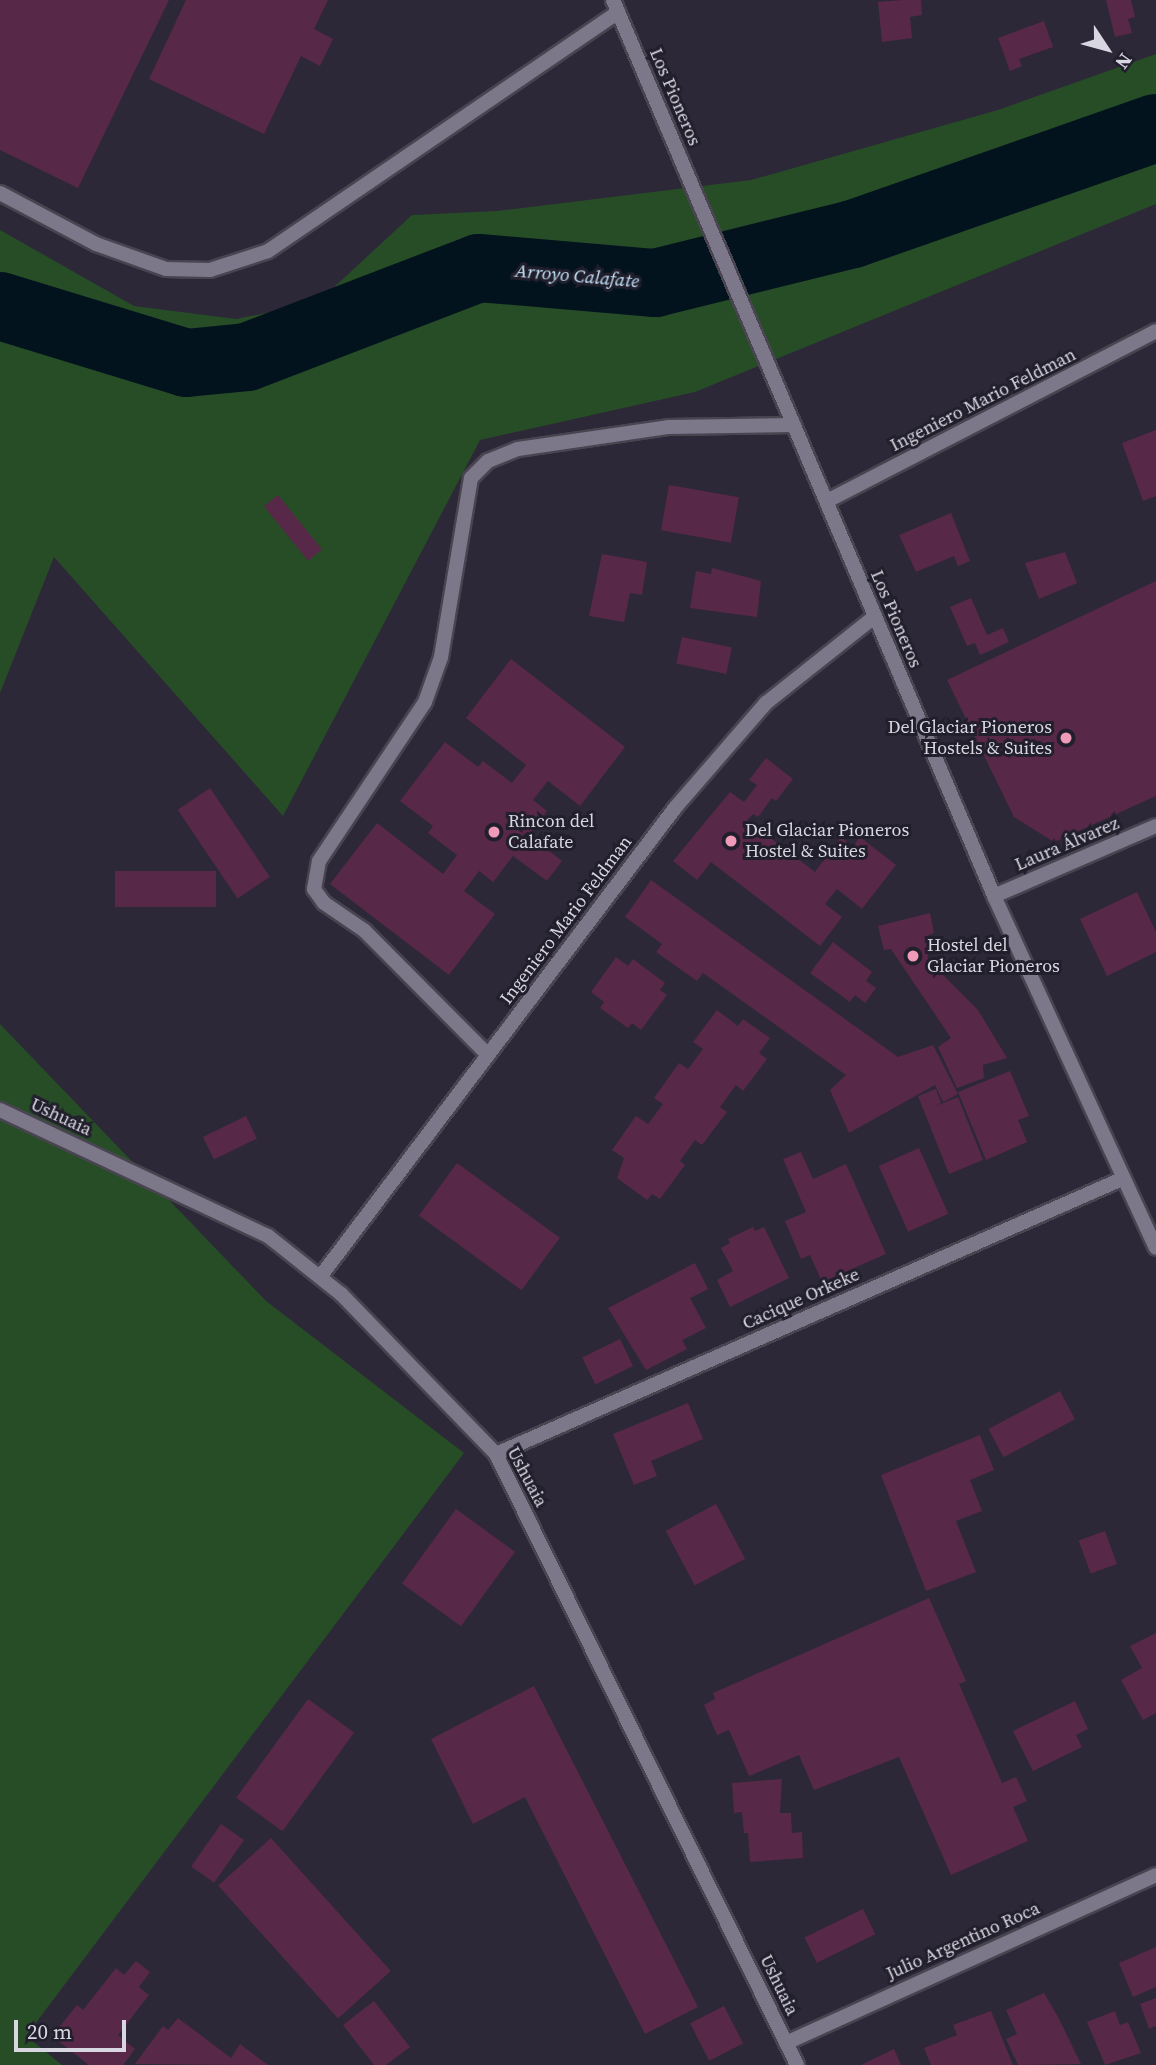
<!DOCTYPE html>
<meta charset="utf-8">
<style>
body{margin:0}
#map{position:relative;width:1156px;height:2065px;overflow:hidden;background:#2c2837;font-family:"Source Serif 4",serif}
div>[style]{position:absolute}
.green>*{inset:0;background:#274d27}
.river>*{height:68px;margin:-34px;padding:0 34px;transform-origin:34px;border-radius:34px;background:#02131e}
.building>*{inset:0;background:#582848;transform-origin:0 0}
.roads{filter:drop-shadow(2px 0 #484450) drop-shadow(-2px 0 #484450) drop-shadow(0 2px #484450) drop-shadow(0 -2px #484450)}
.lane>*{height:14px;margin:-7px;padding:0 7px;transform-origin:7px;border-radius:7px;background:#7c788a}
.street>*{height:14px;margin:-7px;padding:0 7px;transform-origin:7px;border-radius:7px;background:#7c788a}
.dots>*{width:19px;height:19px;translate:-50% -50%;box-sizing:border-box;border:4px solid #221f2d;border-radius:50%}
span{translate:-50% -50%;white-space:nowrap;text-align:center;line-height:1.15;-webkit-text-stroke:6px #221f2d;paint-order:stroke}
.street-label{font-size:18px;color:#d8d6e0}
.poi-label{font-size:18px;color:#d8d6e0}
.right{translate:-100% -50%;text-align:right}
.left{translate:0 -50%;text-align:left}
.water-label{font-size:19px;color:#c2e2f8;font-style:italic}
.north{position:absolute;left:1072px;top:14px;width:70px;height:70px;-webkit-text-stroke:5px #221f2d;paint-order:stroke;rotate:126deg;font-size:19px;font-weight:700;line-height:28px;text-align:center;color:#d8d6e0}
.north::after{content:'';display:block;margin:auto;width:24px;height:32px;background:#d8d6e0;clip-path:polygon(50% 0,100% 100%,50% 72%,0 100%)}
.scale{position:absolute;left:14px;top:2020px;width:112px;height:32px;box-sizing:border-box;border:4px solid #d8d6e0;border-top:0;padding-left:9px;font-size:21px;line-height:24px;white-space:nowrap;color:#d8d6e0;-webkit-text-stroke:5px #221f2d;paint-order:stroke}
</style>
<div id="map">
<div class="green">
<div style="clip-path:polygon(1156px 54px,1156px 204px,695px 392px,480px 440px,283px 816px,54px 557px,0 693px,0 230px,134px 306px,236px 319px,317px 303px,412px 215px,497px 211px,751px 180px,998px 110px)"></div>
<div style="clip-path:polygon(0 1024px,266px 1301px,464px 1453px,26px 2036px,62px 2065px,0 2065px)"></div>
</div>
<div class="river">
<div style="left:0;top:306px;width:195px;rotate:17deg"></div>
<div style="left:186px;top:363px;width:61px;rotate:-5.6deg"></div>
<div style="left:247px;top:357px;width:248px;rotate:-21deg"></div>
<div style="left:479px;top:268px;width:177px;rotate:4.9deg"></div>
<div style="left:655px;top:283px;width:204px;rotate:-13.9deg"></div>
<div style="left:853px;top:234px;width:321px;rotate:-19.3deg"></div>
</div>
<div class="building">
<div style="clip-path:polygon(0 0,169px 0,78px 188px,0 150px)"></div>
<div style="clip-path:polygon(186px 0,328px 0,314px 29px,333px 39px,320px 66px,301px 56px,264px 134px,149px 79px)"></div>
<div style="clip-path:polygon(903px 0,921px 0,922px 15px,910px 17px,912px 38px,882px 42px,878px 2px)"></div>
<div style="clip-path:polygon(1106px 0,1131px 0,1135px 17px,1128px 19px,1132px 33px,1115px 37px)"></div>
<div style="clip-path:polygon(1044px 21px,1053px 47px,1019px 59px,1022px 66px,1010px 71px,998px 38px)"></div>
<div style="clip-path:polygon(1156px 430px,1156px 496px,1143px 501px,1122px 443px)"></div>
<div style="left:669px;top:485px;width:71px;height:46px;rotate:10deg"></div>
<div style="left:278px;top:495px;width:70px;height:18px;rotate:51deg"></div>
<div style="clip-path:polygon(951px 513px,970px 561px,958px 566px,954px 556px,916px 572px,899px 535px)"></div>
<div style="clip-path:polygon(1065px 552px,1077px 583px,1039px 599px,1025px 563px)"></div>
<div style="clip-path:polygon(602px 554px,647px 562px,642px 595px,630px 593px,624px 622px,589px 616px)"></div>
<div style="clip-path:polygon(712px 568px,761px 581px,757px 617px,690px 608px,696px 571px,711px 574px)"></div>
<div style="clip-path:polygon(1156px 581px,1156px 796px,1054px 842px,1014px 817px,947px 680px)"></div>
<div style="clip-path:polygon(971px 598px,987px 635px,1003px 628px,1009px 642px,980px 655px,975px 643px,967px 646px,950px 607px)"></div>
<div style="left:682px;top:637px;width:51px;height:27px;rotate:12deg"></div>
<div style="clip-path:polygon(511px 659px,625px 747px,580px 806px,548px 781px,533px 800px,547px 811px,529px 835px,562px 861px,547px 881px,513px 856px,493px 882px,479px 871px,464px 891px,495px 914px,449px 975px,330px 884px,377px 823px,443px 874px,457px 855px,428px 833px,433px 826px,400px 801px,445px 742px,478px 767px,483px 761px,512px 783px,526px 765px,466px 718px)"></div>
<div style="clip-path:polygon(766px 758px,793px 779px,776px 801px,772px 798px,758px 817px,753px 814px,747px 820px,815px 872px,841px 837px,853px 847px,860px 837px,896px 865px,862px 909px,837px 889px,825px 904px,842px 917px,820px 946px,711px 862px,697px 880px,673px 861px,730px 792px,744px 802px,757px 785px,749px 780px)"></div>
<div style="left:210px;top:788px;width:107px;height:39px;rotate:56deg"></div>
<div style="left:216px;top:871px;width:36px;height:101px;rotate:90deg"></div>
<div style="clip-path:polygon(651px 880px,898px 1057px,933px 1045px,958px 1094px,943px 1102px,935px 1085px,849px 1133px,830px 1090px,846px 1075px,703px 973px,697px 981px,656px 952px,662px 944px,625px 917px)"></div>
<div style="clip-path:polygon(1137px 892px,1156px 932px,1156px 952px,1107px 976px,1080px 919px)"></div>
<div style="clip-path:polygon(930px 913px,934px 933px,927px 936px,928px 960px,978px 1010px,1007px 1058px,983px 1065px,984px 1078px,957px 1088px,938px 1047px,951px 1038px,891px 949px,884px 950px,878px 926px)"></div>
<div style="clip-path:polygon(833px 942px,872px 972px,866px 981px,876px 988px,865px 1003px,855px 995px,850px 1002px,810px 973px)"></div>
<div style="clip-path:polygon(616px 957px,628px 966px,633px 959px,665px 983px,660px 990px,667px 995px,641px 1030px,632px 1023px,628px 1028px,600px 1008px,604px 1002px,591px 992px)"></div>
<div style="clip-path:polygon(717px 1010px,738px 1026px,743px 1019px,770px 1038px,759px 1053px,767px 1059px,743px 1091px,736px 1085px,720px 1107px,727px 1112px,702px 1145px,695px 1140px,680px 1161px,685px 1165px,660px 1199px,652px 1194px,647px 1200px,617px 1178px,624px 1158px,612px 1150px,636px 1116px,648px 1124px,663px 1104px,654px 1098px,679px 1063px,688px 1069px,703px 1049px,693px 1042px)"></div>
<div style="clip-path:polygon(1010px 1071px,1029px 1116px,1018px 1120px,1027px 1142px,986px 1160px,958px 1092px)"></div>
<div style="clip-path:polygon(936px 1089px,941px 1103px,936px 1106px,958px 1097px,983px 1160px,949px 1174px,918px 1096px)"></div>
<div style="left:246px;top:1116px;width:25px;height:48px;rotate:64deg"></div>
<div style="left:919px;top:1148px;width:72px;height:44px;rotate:66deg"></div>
<div style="clip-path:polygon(801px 1152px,813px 1179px,846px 1164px,886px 1254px,822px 1282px,810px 1255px,801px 1259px,785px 1221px,806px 1212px,783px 1159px)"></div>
<div style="left:457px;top:1163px;width:127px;height:65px;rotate:36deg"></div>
<div style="clip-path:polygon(753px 1227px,755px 1231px,764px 1227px,789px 1278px,730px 1307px,717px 1280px,733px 1271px,721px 1248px,730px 1243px,728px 1239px)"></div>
<div style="clip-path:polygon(695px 1263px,708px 1289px,690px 1298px,706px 1328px,682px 1340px,687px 1349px,646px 1370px,608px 1308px)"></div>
<div style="left:620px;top:1339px;width:30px;height:42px;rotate:64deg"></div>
<div style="left:1060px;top:1391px;width:32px;height:81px;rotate:62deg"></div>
<div style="clip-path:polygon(688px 1403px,703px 1439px,651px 1461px,657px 1476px,634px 1485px,613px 1434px)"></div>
<div style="clip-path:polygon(980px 1435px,994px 1470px,970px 1480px,982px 1511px,956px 1521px,976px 1572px,926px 1591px,881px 1475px)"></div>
<div style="left:716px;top:1504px;width:62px;height:57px;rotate:62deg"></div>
<div style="left:456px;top:1509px;width:73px;height:92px;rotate:36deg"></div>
<div style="left:1105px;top:1531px;width:35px;height:28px;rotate:70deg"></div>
<div style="clip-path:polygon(929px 1598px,966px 1681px,959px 1684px,1002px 1783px,1016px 1777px,1027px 1801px,1013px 1807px,1028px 1841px,951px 1875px,899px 1757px,814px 1790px,799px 1755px,749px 1776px,729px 1730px,717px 1735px,704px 1705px,715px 1699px,713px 1693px)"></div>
<div style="clip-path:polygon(1156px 1633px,1156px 1713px,1143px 1720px,1121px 1680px,1142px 1668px,1130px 1646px)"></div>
<div style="clip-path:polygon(534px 1686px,698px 2007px,645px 2034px,525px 1797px,473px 1824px,431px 1739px)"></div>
<div style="left:308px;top:1699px;width:57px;height:122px;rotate:36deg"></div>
<div style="clip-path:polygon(1075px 1701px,1088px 1729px,1076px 1735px,1082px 1747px,1033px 1771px,1013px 1731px)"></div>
<div style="clip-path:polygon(782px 1779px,780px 1813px,791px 1813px,792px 1833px,802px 1832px,803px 1858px,750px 1862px,748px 1833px,744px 1833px,742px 1812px,734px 1813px,732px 1783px)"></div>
<div style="left:221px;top:1824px;width:28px;height:52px;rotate:35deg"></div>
<div style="left:271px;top:1838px;width:179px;height:71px;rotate:48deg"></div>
<div style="left:863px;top:1909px;width:28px;height:65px;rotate:64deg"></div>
<div style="clip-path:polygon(1156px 1947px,1156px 1987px,1133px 1997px,1119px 1963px)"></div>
<div style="clip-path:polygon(136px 1961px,150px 1972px,139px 1987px,149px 1995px,118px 2035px,135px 2049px,123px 2065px,89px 2065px,52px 2036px,77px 2005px,83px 2010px,116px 1968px,124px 1975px)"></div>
<div style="clip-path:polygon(1044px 1993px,1058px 2017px,1081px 2064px,1018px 2065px,1006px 2039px,1017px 2034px,1006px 2010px)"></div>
<div style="clip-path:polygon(1156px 1998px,1156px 2026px,1149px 2029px,1140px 2004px)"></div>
<div style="clip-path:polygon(374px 2001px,410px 2047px,386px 2065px,374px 2065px,343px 2025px)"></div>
<div style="left:724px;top:2006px;width:42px;height:38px;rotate:63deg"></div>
<div style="clip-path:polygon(991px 2011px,1013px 2065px,931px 2065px,924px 2048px,957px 2035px,953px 2025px)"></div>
<div style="clip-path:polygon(1115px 2011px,1120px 2025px,1128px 2022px,1141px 2053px,1105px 2065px,1087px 2022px)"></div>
<div style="clip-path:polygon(178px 2018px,231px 2058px,240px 2044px,268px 2065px,135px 2064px,163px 2026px,168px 2030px)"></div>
<div style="clip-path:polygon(894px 2049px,901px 2065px,861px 2065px)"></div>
</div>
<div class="roads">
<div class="lane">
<div style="left:488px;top:1055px;width:175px;rotate:-134.8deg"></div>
<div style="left:365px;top:931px;width:50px;rotate:-145.7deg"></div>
<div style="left:324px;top:903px;width:17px;rotate:-126deg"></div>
<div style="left:314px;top:889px;width:28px;rotate:-80deg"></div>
<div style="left:319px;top:861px;width:191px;rotate:-56.3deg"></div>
<div style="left:425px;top:702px;width:48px;rotate:-70.4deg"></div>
<div style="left:441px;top:657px;width:181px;rotate:-80.5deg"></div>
<div style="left:471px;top:478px;width:24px;rotate:-45deg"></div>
<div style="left:488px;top:461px;width:32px;rotate:-22deg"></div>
<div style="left:518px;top:449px;width:153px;rotate:-8.3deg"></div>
<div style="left:669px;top:427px;width:125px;rotate:-0.9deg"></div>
</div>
<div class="street">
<div style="left:613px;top:0;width:974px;rotate:66.96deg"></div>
<div style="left:994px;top:896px;width:387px;rotate:65.3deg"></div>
<div style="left:0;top:193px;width:109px;rotate:28deg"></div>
<div style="left:96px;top:244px;width:74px;rotate:19.7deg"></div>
<div style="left:166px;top:269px;width:44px;rotate:1.3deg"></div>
<div style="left:210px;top:270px;width:61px;rotate:-18.1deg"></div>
<div style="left:268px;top:251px;width:424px;rotate:-34.3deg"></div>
<div style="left:827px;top:501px;width:370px;rotate:-27.3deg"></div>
<div style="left:994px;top:896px;width:176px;rotate:-23.4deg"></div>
<div style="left:0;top:1110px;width:296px;rotate:25.2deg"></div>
<div style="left:268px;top:1236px;width:93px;rotate:38.5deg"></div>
<div style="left:341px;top:1294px;width:223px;rotate:45.9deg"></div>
<div style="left:496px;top:1454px;width:681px;rotate:63.77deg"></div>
<div style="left:320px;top:1277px;width:588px;rotate:-52.88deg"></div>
<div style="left:675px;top:808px;width:139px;rotate:-49.1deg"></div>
<div style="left:766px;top:703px;width:138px;rotate:-38.5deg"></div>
<div style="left:496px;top:1454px;width:684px;rotate:-23.72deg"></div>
<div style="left:786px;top:2043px;width:406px;rotate:-24.4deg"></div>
</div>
</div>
<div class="dots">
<div style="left:1066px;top:738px;background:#ef9ab8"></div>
<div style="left:494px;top:832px;background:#ef9ab8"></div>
<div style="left:731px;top:841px;background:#ef9ab8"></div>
<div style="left:913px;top:956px;background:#ef9ab8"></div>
</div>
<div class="street-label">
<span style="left:675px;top:97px;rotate:67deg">Los Pioneros</span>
<span style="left:983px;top:400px;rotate:-27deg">Ingeniero Mario Feldman</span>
<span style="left:896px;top:619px;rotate:67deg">Los Pioneros</span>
<span style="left:1067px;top:844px;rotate:-23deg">Laura Álvarez</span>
<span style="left:566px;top:920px;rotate:-53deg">Ingeniero Mario Feldman</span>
<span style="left:61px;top:1117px;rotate:25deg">Ushuaia</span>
<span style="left:801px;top:1299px;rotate:-24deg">Cacique Orkeke</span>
<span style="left:527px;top:1477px;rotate:62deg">Ushuaia</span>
<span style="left:963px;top:1941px;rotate:-24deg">Julio Argentino Roca</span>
<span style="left:779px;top:1985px;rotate:64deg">Ushuaia</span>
</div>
<div class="poi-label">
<span class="right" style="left:1052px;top:738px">Del Glaciar Pioneros<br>Hostels &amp; Suites</span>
<span class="left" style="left:508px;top:832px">Rincon del<br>Calafate</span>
<span class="left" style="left:745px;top:841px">Del Glaciar Pioneros<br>Hostel &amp; Suites</span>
<span class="left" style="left:927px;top:956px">Hostel del<br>Glaciar Pioneros</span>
</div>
<div class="water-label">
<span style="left:577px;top:276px;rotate:5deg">Arroyo Calafate</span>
</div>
<div class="north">N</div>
<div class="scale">20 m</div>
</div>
